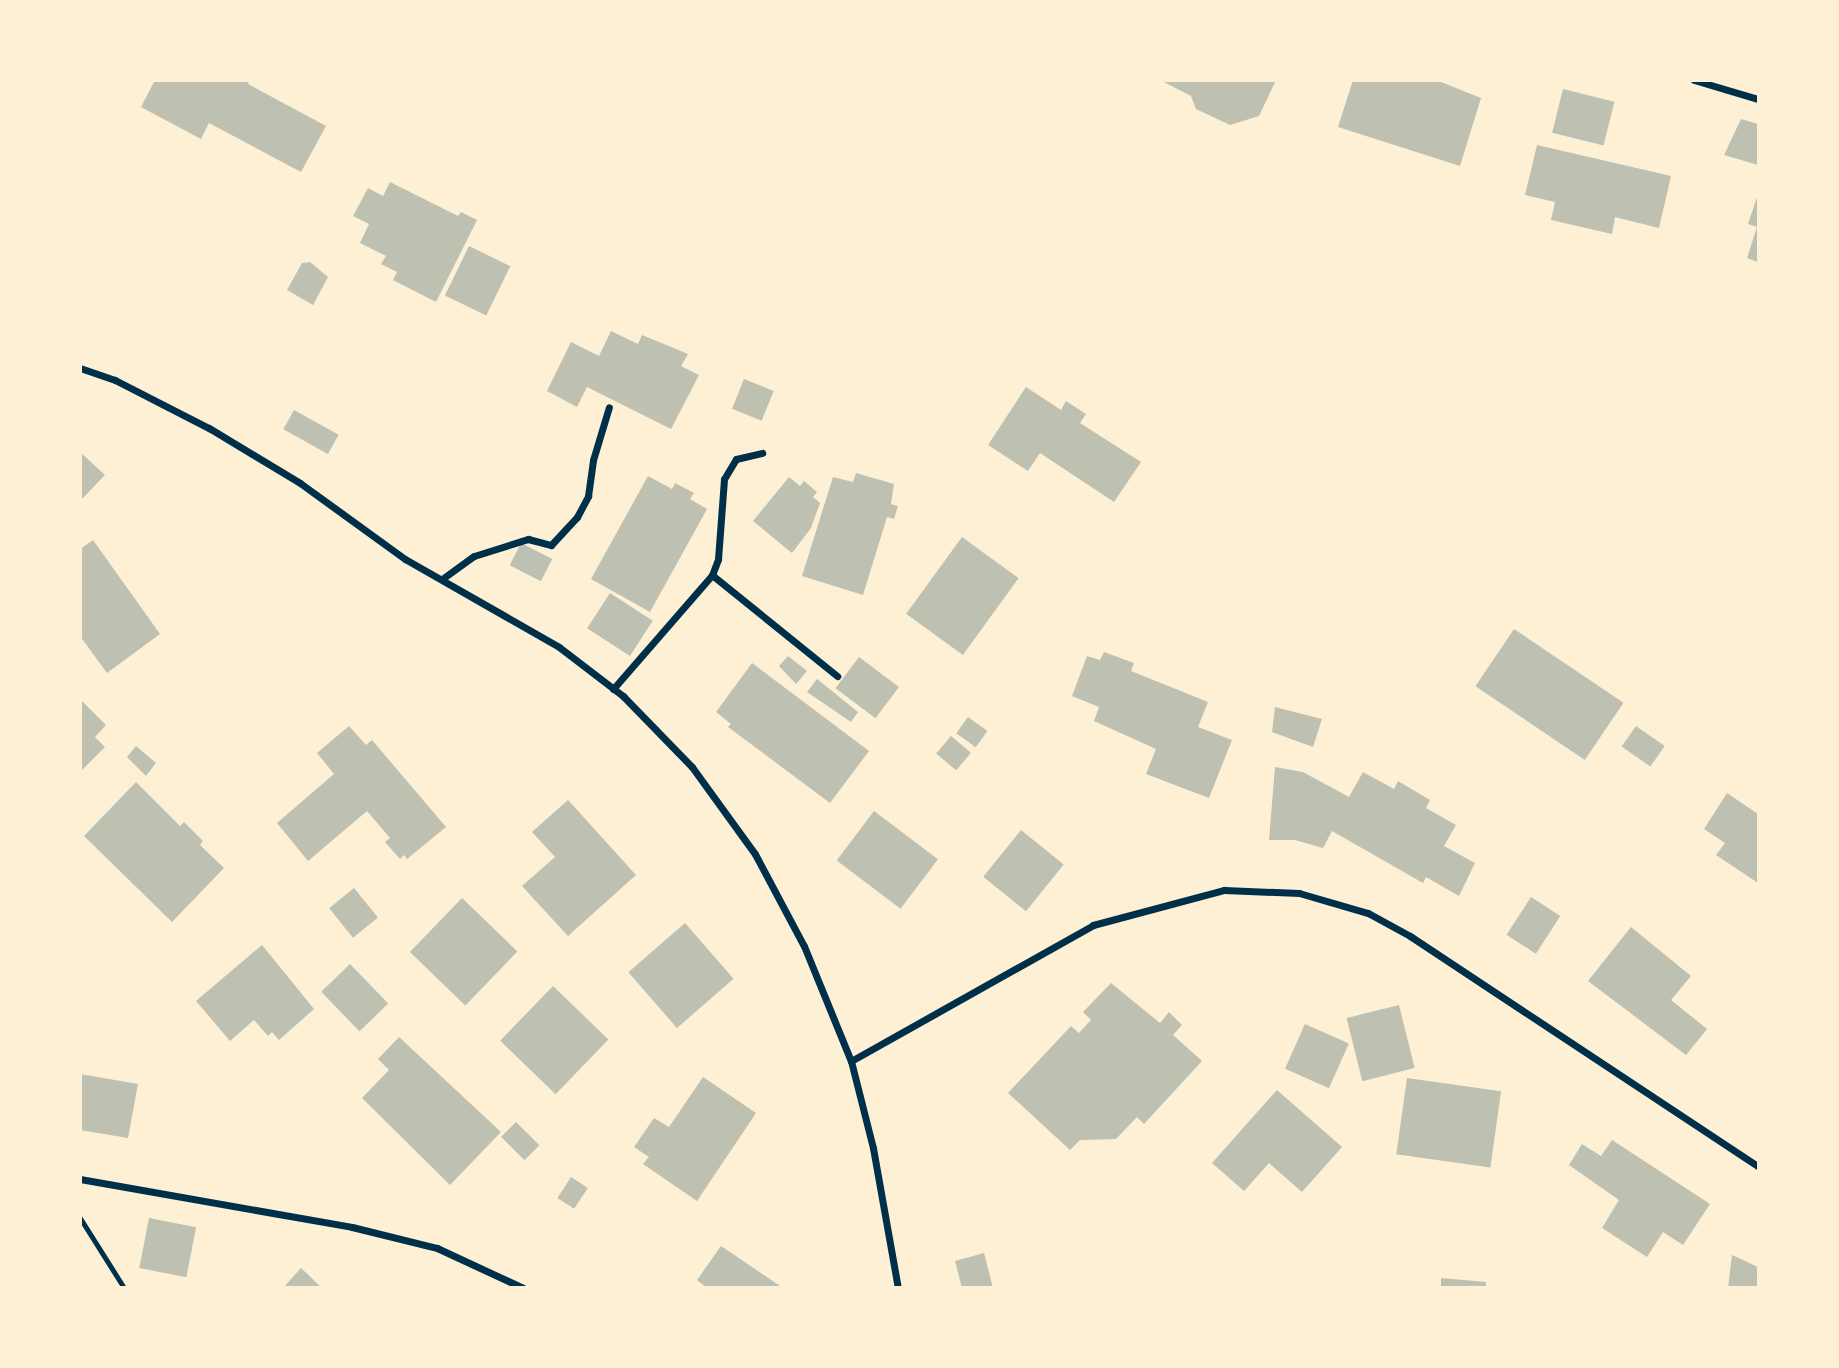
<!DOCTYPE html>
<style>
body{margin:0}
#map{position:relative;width:1839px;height:1368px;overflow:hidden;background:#fdf0d5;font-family:"DejaVu Sans",sans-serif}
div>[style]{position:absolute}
.building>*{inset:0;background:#bec0b2;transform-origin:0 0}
.service>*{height:5px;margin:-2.5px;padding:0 2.5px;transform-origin:2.5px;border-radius:2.5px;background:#003049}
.minor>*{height:7px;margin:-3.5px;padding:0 3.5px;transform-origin:3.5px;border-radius:3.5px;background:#003049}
span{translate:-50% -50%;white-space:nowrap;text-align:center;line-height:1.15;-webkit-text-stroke:7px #fdf0d5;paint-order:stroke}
.frame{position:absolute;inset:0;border:82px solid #fdf0d5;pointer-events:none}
</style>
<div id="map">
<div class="building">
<div style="clip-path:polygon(155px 80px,250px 80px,248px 84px,326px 126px,301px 172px,209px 123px,201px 139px,141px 107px)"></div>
<div style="clip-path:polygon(1160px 80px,1276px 80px,1259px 116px,1230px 125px,1196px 109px,1191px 96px)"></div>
<div style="clip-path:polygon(1353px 80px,1436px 80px,1481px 98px,1460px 166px,1338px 127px)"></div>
<div style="left:1563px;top:89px;width:53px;height:45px;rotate:14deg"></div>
<div style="clip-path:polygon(1741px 119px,1758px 124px,1758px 165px,1724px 155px)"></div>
<div style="clip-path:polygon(1537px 145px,1671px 176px,1659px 228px,1615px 217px,1612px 234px,1551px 220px,1555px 202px,1525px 195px)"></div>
<div style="clip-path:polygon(390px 182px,458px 216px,461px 212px,477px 220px,436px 302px,393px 280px,397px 272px,381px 264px,386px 256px,360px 243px,369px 224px,353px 216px,368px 188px,383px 196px)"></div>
<div style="clip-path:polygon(1758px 194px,1758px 262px,1747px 258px,1757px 227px,1748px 224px)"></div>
<div style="left:469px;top:246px;width:46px;height:55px;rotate:26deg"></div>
<div style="clip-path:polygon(310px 262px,328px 277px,313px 305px,287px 290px,302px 263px)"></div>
<div style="clip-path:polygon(611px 331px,638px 344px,642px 335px,688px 354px,681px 366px,699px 375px,671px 429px,587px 387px,577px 407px,547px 391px,571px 342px,599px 356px)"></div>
<div style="left:744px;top:379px;width:32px;height:32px;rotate:22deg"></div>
<div style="clip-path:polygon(1026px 387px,1061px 410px,1066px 401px,1086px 414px,1080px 423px,1141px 462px,1114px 502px,1040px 453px,1028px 471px,988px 445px)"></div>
<div style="left:294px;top:410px;width:51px;height:22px;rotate:29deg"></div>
<div style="clip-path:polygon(80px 452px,105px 475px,80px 501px)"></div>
<div style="clip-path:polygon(856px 473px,894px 484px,891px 504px,898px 506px,894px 519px,887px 517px,863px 595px,802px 576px,833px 477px,853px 482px)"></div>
<div style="clip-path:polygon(648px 476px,672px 489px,675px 483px,694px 493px,690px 499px,707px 509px,650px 612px,591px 579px)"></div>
<div style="clip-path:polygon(789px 477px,800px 486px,804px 481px,817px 492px,813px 497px,820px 503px,811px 528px,792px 553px,753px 521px)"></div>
<div style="left:962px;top:537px;width:70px;height:95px;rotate:36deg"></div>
<div style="clip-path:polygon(93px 540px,160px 634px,107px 673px,80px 636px,80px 549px)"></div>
<div style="left:521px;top:543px;width:35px;height:25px;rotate:27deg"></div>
<div style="left:610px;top:593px;width:51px;height:42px;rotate:33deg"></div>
<div style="left:1514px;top:629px;width:132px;height:69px;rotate:34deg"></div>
<div style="clip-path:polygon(1104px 652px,1134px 663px,1131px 671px,1208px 702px,1198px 727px,1232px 740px,1209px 798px,1146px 774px,1156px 749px,1094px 721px,1099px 707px,1072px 696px,1087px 656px,1100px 660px)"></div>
<div style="clip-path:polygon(788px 656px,807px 671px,796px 684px,779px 666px)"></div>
<div style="left:859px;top:657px;width:50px;height:39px;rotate:37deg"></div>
<div style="clip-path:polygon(752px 663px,869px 751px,830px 803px,728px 727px,731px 724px,716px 712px)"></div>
<div style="clip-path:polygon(817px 679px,858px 712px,851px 722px,807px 692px)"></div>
<div style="clip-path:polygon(80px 699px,106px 725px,95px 737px,105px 747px,82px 770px)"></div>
<div style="clip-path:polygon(1275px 707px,1322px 719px,1313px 747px,1272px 732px)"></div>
<div style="left:968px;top:717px;width:24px;height:20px;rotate:36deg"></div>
<div style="clip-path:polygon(349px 726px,366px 745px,372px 740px,446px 827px,407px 859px,404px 855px,400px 859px,385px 842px,390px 838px,367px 811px,308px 861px,277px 823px,334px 774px,317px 753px)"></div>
<div style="left:1636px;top:726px;width:35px;height:25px;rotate:35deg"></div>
<div style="left:951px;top:736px;width:26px;height:23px;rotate:40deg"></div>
<div style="clip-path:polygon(136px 746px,156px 763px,146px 776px,127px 757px)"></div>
<div style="clip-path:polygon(1275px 767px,1303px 772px,1349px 797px,1363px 772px,1394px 789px,1398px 781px,1430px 800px,1426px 808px,1456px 825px,1444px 846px,1475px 863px,1459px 896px,1426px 877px,1423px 883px,1332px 831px,1323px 848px,1295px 840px,1269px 840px)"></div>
<div style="clip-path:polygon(136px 782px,180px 826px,184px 822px,203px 841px,200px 845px,224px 868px,172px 922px,84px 836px)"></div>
<div style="clip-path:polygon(1727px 793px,1758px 814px,1758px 883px,1716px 855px,1725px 843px,1704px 829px)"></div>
<div style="clip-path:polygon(568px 800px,636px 875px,568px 936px,522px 886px,555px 857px,532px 832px)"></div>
<div style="left:874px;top:811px;width:80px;height:62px;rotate:37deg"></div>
<div style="left:1021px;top:830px;width:55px;height:60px;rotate:39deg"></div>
<div style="left:354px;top:888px;width:38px;height:32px;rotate:51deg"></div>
<div style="left:1531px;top:897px;width:35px;height:45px;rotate:33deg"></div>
<div style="left:462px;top:898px;width:77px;height:75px;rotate:44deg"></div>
<div style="left:685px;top:923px;width:74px;height:75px;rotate:49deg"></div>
<div style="clip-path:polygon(1631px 927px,1691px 976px,1671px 1000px,1707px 1029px,1686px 1055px,1588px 981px)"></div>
<div style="clip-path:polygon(262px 945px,314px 1009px,279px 1040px,272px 1032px,268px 1036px,254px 1020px,230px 1041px,196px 1001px)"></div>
<div style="left:350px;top:964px;width:55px;height:40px;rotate:46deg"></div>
<div style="clip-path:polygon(1111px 983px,1160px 1023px,1169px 1012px,1182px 1025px,1173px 1035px,1202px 1061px,1144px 1124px,1137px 1117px,1116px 1139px,1080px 1140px,1070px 1150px,1008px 1093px,1071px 1026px,1079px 1033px,1091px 1020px,1083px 1012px)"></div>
<div style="left:553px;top:986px;width:77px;height:76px;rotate:44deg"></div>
<div style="left:1399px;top:1005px;width:65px;height:54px;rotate:76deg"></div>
<div style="left:1305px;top:1024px;width:48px;height:49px;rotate:24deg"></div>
<div style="clip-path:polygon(399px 1037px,501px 1132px,450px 1185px,362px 1098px,389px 1070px,378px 1059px)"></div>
<div style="clip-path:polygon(80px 1074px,138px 1084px,128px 1138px,80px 1130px)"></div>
<div style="clip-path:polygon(703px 1077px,756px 1113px,697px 1201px,643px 1164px,649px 1157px,634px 1147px,654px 1118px,669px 1127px)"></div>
<div style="left:1407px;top:1078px;width:95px;height:77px;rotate:8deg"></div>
<div style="clip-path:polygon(1277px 1090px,1342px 1147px,1302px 1192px,1269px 1163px,1244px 1191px,1212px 1163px)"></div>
<div style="left:516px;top:1122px;width:33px;height:21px;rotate:45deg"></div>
<div style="clip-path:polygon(1612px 1140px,1710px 1204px,1683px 1245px,1663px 1232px,1647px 1257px,1602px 1228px,1619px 1200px,1569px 1165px,1582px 1144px,1601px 1156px)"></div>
<div style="left:571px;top:1177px;width:20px;height:25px;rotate:33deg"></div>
<div style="left:149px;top:1218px;width:48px;height:51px;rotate:11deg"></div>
<div style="clip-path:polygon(721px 1246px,783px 1288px,707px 1288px,697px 1280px)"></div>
<div style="clip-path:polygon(984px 1253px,993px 1288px,962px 1288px,955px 1261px)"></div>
<div style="clip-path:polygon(1732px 1255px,1758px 1267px,1758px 1288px,1728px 1288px)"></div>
<div style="clip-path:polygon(301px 1268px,322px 1288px,283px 1288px)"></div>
<div style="clip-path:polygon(1441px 1278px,1486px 1282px,1486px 1288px,1441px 1288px)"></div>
</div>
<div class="service">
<div style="left:80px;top:1218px;width:83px;rotate:57.8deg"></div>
</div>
<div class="minor">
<div style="left:1694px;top:80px;width:67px;rotate:16.5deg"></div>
<div style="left:80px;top:368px;width:37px;rotate:19deg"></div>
<div style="left:115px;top:380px;width:106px;rotate:27.1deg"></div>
<div style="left:209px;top:428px;width:106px;rotate:31.1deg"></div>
<div style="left:300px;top:483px;width:130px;rotate:35.9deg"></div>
<div style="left:405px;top:559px;width:177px;rotate:29.7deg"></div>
<div style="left:559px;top:647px;width:81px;rotate:37.4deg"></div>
<div style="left:623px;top:696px;width:99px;rotate:45.8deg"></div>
<div style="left:692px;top:767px;width:107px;rotate:54.1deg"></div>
<div style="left:755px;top:854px;width:104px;rotate:62deg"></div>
<div style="left:804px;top:946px;width:124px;rotate:67.8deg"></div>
<div style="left:851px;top:1061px;width:90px;rotate:75.8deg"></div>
<div style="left:873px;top:1148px;width:142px;rotate:79.9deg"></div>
<div style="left:712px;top:575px;width:161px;rotate:38.9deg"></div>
<div style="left:442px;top:579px;width:39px;rotate:-36deg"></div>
<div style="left:474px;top:556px;width:57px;rotate:-17.5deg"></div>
<div style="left:528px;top:539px;width:24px;rotate:15deg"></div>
<div style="left:551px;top:545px;width:38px;rotate:-47deg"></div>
<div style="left:577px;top:517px;width:24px;rotate:-62deg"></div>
<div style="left:588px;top:496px;width:36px;rotate:-82deg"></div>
<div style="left:593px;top:460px;width:55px;rotate:-73.2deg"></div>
<div style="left:613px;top:689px;width:151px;rotate:-49deg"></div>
<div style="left:712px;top:575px;width:17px;rotate:-69deg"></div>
<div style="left:718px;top:559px;width:80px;rotate:-85.7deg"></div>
<div style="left:724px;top:479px;width:23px;rotate:-59deg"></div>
<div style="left:736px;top:459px;width:27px;rotate:-13deg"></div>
<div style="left:851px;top:1061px;width:278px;rotate:-29.3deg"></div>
<div style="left:1093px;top:925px;width:136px;rotate:-15deg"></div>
<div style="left:1224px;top:890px;width:75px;rotate:2.3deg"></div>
<div style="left:1299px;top:893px;width:72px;rotate:16.2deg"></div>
<div style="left:1368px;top:913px;width:48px;rotate:28.7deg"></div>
<div style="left:1410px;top:936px;width:417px;rotate:33.5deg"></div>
<div style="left:80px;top:1179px;width:276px;rotate:10deg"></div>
<div style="left:352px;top:1227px;width:88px;rotate:13.9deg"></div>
<div style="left:437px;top:1248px;width:95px;rotate:24.9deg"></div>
</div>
<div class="frame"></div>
</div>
